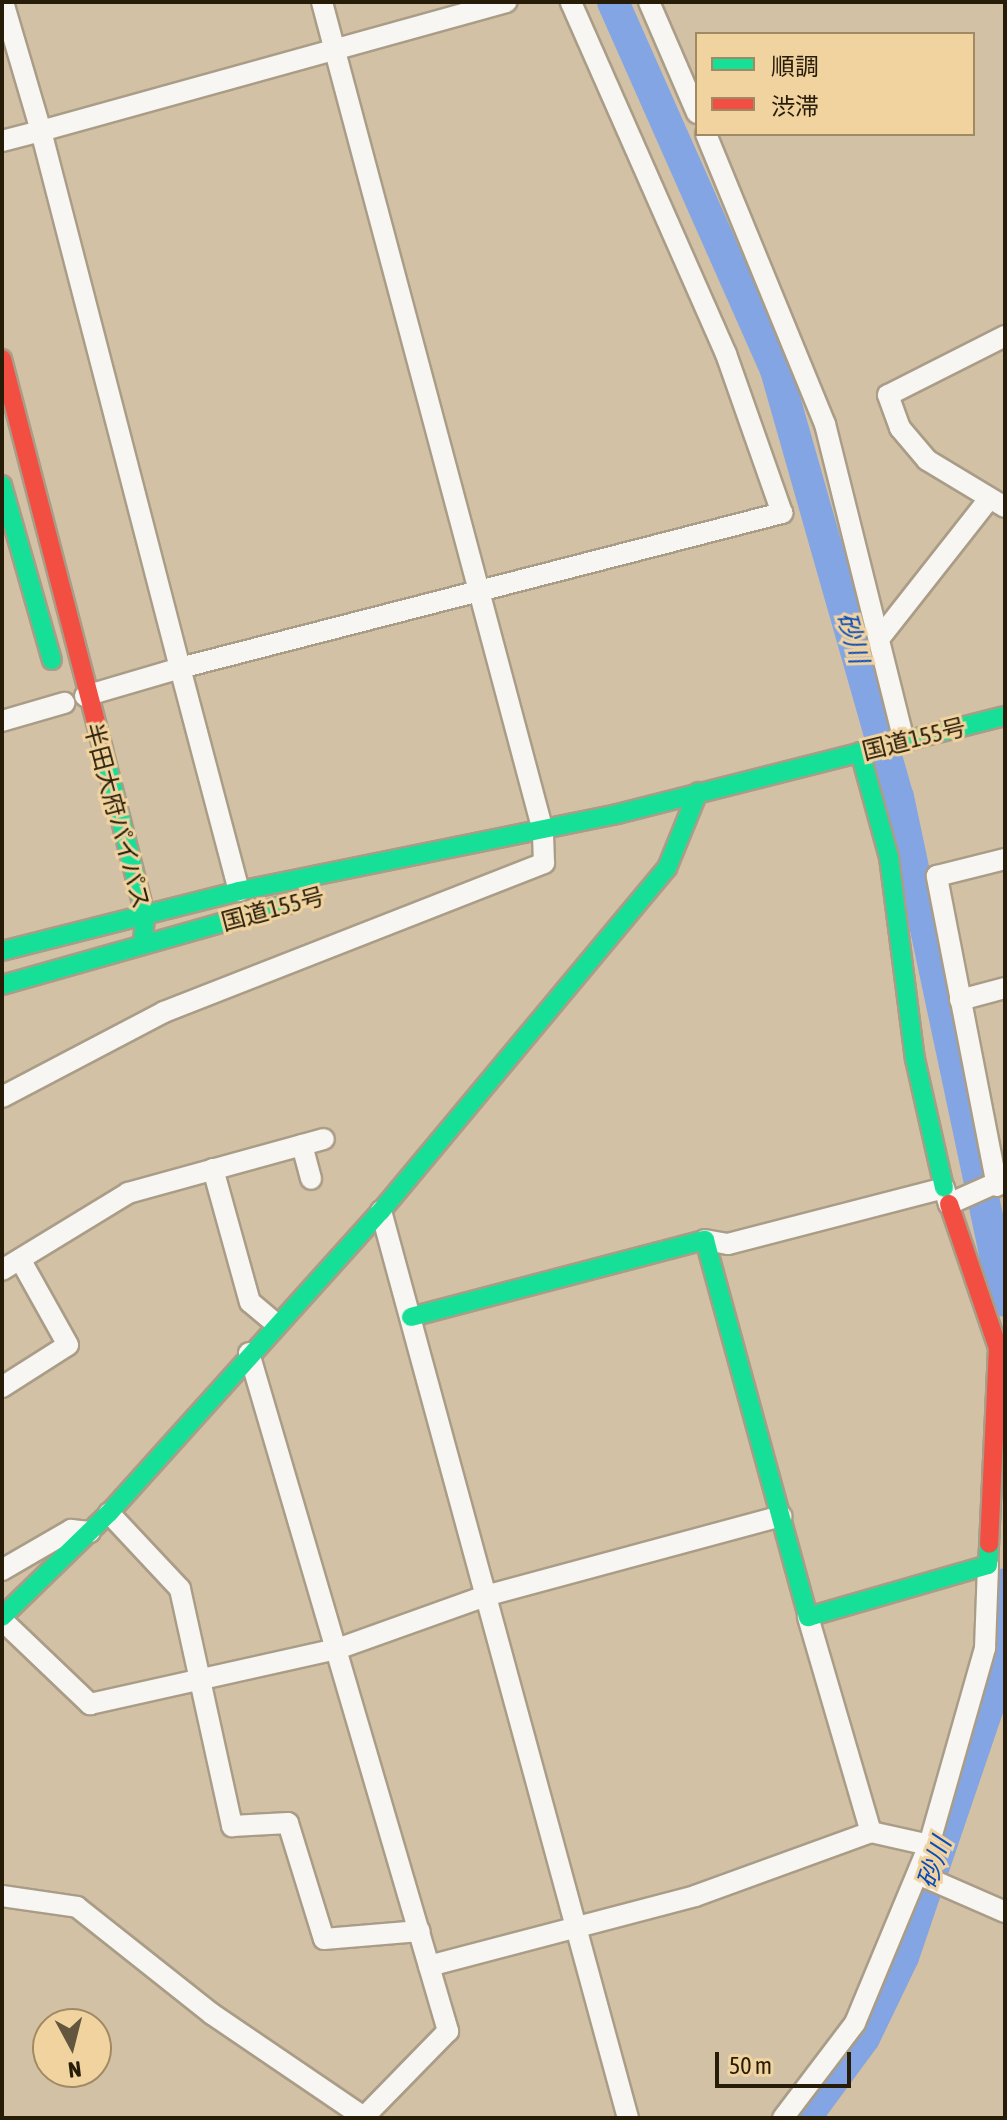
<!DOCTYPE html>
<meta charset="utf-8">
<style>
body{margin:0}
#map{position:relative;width:1007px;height:2120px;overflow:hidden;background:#d2c1a5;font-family:"Asap Condensed","Noto Sans JP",sans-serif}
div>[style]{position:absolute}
.river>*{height:32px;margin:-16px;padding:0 16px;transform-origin:16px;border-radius:16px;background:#83a5e3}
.roads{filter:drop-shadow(2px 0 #aa9d87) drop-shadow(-2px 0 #aa9d87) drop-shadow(0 2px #aa9d87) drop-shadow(0 -2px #aa9d87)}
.street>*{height:20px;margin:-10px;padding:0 10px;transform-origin:10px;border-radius:10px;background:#f8f6f2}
.fast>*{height:18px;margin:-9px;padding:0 9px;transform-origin:9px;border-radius:9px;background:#16e098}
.jam>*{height:18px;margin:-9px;padding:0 9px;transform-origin:9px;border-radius:9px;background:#f24e42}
span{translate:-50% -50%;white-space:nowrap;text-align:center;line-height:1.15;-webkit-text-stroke:6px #f1d3a0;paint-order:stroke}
.street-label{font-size:24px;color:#271c07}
.water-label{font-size:26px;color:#084cbc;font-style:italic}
.frame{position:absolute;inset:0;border:4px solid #271c07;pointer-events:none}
.legend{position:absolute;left:695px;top:32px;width:280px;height:104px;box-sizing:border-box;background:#f1d3a0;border:2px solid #a08a63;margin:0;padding:10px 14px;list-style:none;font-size:24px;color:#271c07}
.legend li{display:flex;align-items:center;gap:16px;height:40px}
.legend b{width:40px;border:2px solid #a08a63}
.north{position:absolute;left:32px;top:2008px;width:80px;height:80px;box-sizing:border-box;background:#f1d3a0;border:2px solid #a08a63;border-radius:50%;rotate:173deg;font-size:22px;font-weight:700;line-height:32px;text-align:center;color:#271c07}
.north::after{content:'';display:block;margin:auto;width:28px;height:36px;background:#63563e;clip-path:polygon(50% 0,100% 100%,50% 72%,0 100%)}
.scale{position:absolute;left:715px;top:2052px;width:136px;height:36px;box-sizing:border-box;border:4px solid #271c07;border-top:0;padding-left:10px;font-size:24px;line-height:28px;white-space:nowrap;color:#271c07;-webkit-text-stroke:6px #f1d3a0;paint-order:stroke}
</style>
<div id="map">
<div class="river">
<div style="left:613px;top:2px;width:402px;rotate:66.1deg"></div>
<div style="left:776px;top:370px;width:444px;rotate:74.1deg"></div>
<div style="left:898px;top:797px;width:515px;rotate:78.01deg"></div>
<div style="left:805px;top:2118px;width:99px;rotate:-53.6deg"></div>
<div style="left:864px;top:2038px;width:90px;rotate:-64.3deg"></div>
<div style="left:903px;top:1957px;width:261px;rotate:-71.2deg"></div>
<div style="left:987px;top:1710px;width:127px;rotate:-81.9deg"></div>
</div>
<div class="roads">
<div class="street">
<div style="left:649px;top:2px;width:121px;rotate:66.6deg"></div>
<div style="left:706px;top:134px;width:313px;rotate:67.7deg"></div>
<div style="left:825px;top:424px;width:328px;rotate:76deg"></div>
<div style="left:2px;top:141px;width:40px;rotate:-14.4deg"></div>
<div style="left:41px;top:131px;width:134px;rotate:-106.4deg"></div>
<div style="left:1005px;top:336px;width:131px;rotate:153.2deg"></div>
<div style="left:888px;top:395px;width:35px;rotate:70deg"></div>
<div style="left:900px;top:428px;width:42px;rotate:49.8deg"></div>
<div style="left:927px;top:460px;width:91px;rotate:31.1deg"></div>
<div style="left:882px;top:635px;width:174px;rotate:-51.8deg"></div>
<div style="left:85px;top:696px;width:99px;rotate:-16.4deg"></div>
<div style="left:180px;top:668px;width:555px;rotate:-104.51deg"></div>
<div style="left:41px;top:131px;width:483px;rotate:-15.5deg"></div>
<div style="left:2px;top:721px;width:65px;rotate:-16.2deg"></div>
<div style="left:239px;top:891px;width:231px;rotate:-104.8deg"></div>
<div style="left:180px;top:668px;width:622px;rotate:-14.44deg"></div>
<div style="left:782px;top:513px;width:169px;rotate:-109.4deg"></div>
<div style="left:726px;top:354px;width:385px;rotate:-113.8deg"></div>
<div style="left:960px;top:1000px;width:47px;rotate:-14.9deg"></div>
<div style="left:2px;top:1097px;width:183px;rotate:-27.7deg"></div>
<div style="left:164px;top:1012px;width:408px;rotate:-21.4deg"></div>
<div style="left:544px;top:863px;width:32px;rotate:-92deg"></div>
<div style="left:543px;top:831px;width:858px;rotate:-104.93deg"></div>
<div style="left:302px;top:1145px;width:35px;rotate:75deg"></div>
<div style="left:213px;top:1169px;width:138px;rotate:74.5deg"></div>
<div style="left:250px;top:1302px;width:34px;rotate:40deg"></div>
<div style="left:997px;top:1186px;width:316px;rotate:-101deg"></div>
<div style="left:937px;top:876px;width:70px;rotate:-14deg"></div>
<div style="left:381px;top:1211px;width:940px;rotate:74.77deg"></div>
<div style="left:705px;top:1240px;width:23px;rotate:10deg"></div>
<div style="left:728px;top:1244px;width:223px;rotate:-14.5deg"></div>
<div style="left:944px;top:1188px;width:17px;rotate:73deg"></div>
<div style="left:949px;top:1204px;width:61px;rotate:-24.1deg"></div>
<div style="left:2px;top:1270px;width:148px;rotate:-31.4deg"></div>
<div style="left:128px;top:1193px;width:203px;rotate:-15.4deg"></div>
<div style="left:249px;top:1353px;width:707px;rotate:73.64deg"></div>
<div style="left:448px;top:2031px;width:120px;rotate:134.3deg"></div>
<div style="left:2px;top:1387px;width:78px;rotate:-32.5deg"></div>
<div style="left:68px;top:1345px;width:98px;rotate:-119.2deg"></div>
<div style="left:109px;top:1513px;width:104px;rotate:46.9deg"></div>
<div style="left:180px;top:1589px;width:243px;rotate:77.6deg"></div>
<div style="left:232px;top:1826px;width:56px;rotate:-3.1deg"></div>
<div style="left:288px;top:1823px;width:121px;rotate:72.8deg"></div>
<div style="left:324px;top:1939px;width:96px;rotate:-4.8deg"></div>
<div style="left:2px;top:1570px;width:80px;rotate:-30.1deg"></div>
<div style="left:71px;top:1530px;width:19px;rotate:6deg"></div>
<div style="left:808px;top:1617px;width:224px;rotate:73.7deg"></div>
<div style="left:2px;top:1620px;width:122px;rotate:43.7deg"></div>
<div style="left:90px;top:1704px;width:256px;rotate:-12.6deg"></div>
<div style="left:340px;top:1648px;width:154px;rotate:-19.7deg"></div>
<div style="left:485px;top:1596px;width:307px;rotate:-15.1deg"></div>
<div style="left:918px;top:1874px;width:95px;rotate:23.6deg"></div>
<div style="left:2px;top:1896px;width:76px;rotate:8.3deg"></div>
<div style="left:77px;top:1907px;width:172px;rotate:38.4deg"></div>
<div style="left:212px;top:2014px;width:185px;rotate:34.2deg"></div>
<div style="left:429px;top:1966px;width:275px;rotate:-14.7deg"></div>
<div style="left:695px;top:1896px;width:187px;rotate:-20deg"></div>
<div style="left:871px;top:1832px;width:59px;rotate:12.6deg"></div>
<div style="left:783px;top:2118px;width:119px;rotate:-52.8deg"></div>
<div style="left:855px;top:2023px;width:193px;rotate:-67.4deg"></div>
<div style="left:929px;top:1845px;width:205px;rotate:-74.1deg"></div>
<div style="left:985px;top:1648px;width:83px;rotate:-87.9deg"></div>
</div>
<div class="fast">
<div style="left:2px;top:485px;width:182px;rotate:74.1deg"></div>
<div style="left:103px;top:750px;width:170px;rotate:75.7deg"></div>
<div style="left:145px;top:915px;width:29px;rotate:94deg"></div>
<div style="left:860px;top:752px;width:109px;rotate:74.6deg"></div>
<div style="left:889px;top:857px;width:204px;rotate:82.7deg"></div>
<div style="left:915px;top:1059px;width:132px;rotate:77.3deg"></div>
<div style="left:2px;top:951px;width:244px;rotate:-14.2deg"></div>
<div style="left:239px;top:891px;width:386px;rotate:-11.5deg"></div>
<div style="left:617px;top:814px;width:400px;rotate:-14.2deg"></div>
<div style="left:2px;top:985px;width:297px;rotate:-15.8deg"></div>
<div style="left:411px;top:1317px;width:304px;rotate:-14.7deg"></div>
<div style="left:705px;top:1240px;width:391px;rotate:74.7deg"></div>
<div style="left:808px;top:1617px;width:187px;rotate:-16.1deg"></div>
<div style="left:988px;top:1565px;width:21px;rotate:-87deg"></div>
<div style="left:2px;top:1617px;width:149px;rotate:-44.2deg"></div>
<div style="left:109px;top:1513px;width:406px;rotate:-48deg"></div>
<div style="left:381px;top:1211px;width:447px;rotate:-50.2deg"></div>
<div style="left:667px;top:868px;width:82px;rotate:-67.8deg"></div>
</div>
<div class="jam">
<div style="left:2px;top:359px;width:404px;rotate:75.5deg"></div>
<div style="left:949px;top:1204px;width:152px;rotate:71.2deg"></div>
<div style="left:998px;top:1348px;width:196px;rotate:92.6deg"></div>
</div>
</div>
<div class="street-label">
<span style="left:914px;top:739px;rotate:-14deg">国道155号</span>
<span style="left:117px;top:816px;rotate:75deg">半田大府パイパス</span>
<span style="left:273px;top:909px;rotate:-15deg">国道155号</span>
</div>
<div class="water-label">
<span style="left:852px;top:638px;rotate:74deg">砂川</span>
<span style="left:935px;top:1863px;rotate:-71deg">砂川</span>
</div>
<div class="frame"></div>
<ul class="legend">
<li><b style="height:10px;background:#16e098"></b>順調</li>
<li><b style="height:10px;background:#f24e42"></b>渋滞</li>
</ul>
<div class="north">N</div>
<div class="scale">50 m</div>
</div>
